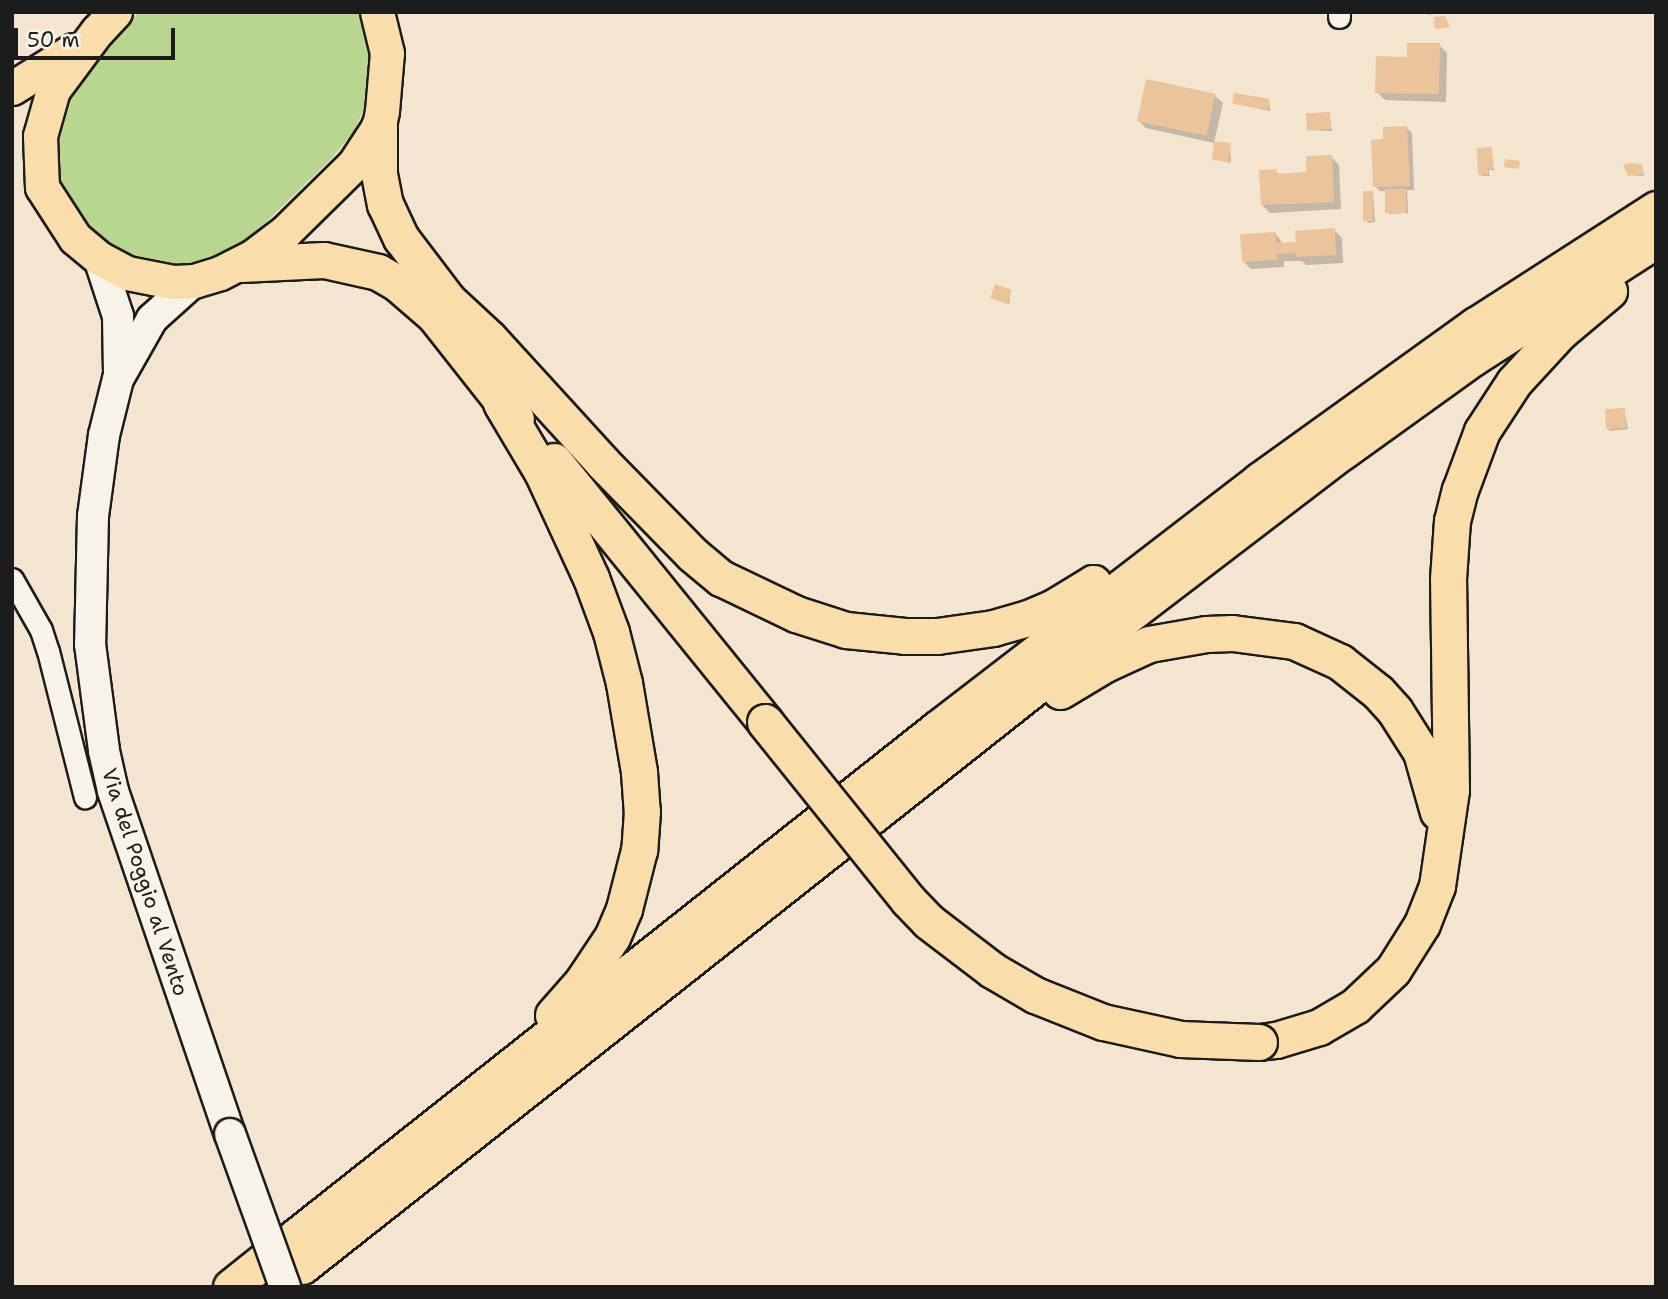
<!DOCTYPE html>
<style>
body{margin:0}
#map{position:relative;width:1668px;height:1299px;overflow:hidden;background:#f4e5d1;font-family:"Shantell Sans",sans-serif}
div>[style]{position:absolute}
.green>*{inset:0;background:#b9d68f}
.shadow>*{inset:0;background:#0003}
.building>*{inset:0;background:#ecc49c;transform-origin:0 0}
.roads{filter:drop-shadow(2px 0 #1c1c1c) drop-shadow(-2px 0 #1c1c1c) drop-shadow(0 2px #1c1c1c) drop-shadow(0 -2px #1c1c1c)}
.minor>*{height:21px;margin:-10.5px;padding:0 10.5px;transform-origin:10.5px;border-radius:10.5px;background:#f7f3e8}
.secondary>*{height:30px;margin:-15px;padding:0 15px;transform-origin:15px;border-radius:15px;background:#f7f3e8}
.primary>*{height:33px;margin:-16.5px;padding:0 16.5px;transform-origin:16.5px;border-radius:16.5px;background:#f9deab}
.trunk>*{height:35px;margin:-17.5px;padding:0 17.5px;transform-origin:17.5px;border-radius:17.5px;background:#f9deab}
.bridges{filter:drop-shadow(2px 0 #1c1c1c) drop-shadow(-2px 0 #1c1c1c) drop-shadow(0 2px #1c1c1c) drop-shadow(0 -2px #1c1c1c)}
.secondary-bridge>*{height:30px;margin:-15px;padding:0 15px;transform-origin:15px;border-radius:15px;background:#f7f3e8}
.trunk-bridge>*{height:35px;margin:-17.5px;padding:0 17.5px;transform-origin:17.5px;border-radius:17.5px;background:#f9deab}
span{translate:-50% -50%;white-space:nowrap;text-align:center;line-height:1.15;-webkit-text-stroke:5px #f7f3e8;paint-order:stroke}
.street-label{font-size:21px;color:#1c1c1c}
.frame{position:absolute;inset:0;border:14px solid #1c1c1c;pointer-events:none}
.scale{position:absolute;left:14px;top:28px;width:161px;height:32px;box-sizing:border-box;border:4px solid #1c1c1c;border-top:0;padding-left:9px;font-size:21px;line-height:24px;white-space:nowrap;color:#1c1c1c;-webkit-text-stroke:5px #f7f3e8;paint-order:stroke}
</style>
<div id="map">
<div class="green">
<div style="clip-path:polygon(138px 12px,358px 12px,365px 29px,372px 64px,368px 99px,354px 132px,331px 159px,251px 237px,207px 262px,173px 267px,140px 262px,95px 238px,65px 196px,60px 180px,56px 147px,62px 113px,69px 97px)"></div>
</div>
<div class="shadow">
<div style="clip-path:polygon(1416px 12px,1432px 12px,1431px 15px)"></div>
<div style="clip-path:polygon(1439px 45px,1447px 53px,1446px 102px,1385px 100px,1377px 92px,1409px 59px)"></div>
<div style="clip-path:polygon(1214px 95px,1223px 103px,1214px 143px,1146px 128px,1138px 120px)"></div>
<div style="clip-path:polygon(1269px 100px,1270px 111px,1234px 103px)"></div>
<div style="clip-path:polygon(1329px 114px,1332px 131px,1308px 130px)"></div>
<div style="clip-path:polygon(1407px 128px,1412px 133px,1414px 190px,1407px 190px,1408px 213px,1389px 214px,1387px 191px,1380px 191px,1375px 186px,1385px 141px)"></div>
<div style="clip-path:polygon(1230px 145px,1231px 163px,1213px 159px)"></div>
<div style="clip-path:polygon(1491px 149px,1494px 170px,1489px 170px,1489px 176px,1482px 176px,1480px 174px)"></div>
<div style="clip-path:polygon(1331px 157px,1339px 165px,1341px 209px,1270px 213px,1262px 205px,1275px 171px,1280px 175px,1308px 174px)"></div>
<div style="clip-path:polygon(1642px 166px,1644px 176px,1629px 175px)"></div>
<div style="clip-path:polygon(1373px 193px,1375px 222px,1368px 223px,1366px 221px)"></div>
<div style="clip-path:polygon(1334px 230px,1342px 238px,1343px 263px,1306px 265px,1302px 261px,1284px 261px,1284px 267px,1251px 269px,1243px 261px,1275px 233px,1283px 244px,1297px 243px)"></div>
<div style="clip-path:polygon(1011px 291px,1009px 304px,995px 299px)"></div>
<div style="clip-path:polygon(1624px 409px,1628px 429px,1610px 431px,1608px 428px)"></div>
</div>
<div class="building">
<div style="clip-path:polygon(1445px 16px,1450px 27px,1435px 29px,1434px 17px)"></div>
<div style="clip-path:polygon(1407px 43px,1440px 43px,1439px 94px,1375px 93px,1376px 56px,1407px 57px)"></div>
<div style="left:1146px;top:79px;width:71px;height:43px;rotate:12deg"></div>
<div style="left:1234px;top:93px;width:36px;height:11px;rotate:9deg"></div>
<div style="left:1330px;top:112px;width:17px;height:24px;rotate:87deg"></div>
<div style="clip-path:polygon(1407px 126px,1410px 186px,1373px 187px,1371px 140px,1383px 139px,1383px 127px)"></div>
<div style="left:1214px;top:141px;width:17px;height:19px;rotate:7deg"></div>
<div style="clip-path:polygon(1492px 147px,1493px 169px,1488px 169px,1488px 175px,1478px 175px,1477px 148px)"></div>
<div style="clip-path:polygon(1332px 155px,1334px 202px,1261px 205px,1259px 170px,1276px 169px,1276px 174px,1306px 172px,1306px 156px)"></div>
<div style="left:1505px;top:159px;width:15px;height:8px;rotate:8deg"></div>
<div style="clip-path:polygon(1628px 163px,1642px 164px,1643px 174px,1628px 176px,1623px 165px)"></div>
<div style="left:1385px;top:189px;width:21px;height:24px"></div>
<div style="left:1363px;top:191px;width:10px;height:30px"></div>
<div style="clip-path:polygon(1335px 228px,1336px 255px,1296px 257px,1296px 253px,1277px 254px,1277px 260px,1242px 262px,1240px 234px,1276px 232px,1276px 243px,1296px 242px,1295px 231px)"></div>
<div style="left:995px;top:284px;width:18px;height:15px;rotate:19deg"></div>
<div style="left:1625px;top:408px;width:20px;height:20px;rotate:87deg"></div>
</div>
<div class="roads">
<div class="minor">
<div style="left:1339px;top:12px;width:5px;rotate:90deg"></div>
<div style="left:12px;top:579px;width:59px;rotate:60.4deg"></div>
<div style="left:41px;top:630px;width:22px;rotate:72deg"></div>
<div style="left:48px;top:651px;width:151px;rotate:75.8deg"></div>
</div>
<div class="secondary">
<div style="left:99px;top:258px;width:61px;rotate:71.9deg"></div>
<div style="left:118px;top:316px;width:56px;rotate:89deg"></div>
<div style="left:194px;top:281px;width:57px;rotate:137.9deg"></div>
<div style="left:152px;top:319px;width:69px;rotate:119.5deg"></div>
<div style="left:118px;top:379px;width:58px;rotate:104deg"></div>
<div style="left:104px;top:435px;width:82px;rotate:97.7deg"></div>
<div style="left:93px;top:516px;width:128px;rotate:91.3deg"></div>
<div style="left:90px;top:644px;width:108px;rotate:82.5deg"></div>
<div style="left:104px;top:751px;width:41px;rotate:77.3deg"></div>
<div style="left:113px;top:791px;width:362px;rotate:71.2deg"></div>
</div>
<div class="primary">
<div style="left:115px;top:12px;width:26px;rotate:133deg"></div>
<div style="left:97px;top:31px;width:74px;rotate:126.7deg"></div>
<div style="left:53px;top:90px;width:48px;rotate:105.8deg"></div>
<div style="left:40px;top:136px;width:51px;rotate:87.8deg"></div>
<div style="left:42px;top:187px;width:61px;rotate:57.1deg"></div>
<div style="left:75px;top:238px;width:31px;rotate:40deg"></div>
<div style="left:99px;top:258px;width:32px;rotate:28deg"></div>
<div style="left:127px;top:273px;width:47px;rotate:11.1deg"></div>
<div style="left:173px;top:282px;width:21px;rotate:-3deg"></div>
<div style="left:194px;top:281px;width:27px;rotate:-17deg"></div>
<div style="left:220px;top:273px;width:36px;rotate:-27deg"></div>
<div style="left:252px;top:257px;width:41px;rotate:-37.1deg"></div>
<div style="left:285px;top:232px;width:97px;rotate:-44.6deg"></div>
<div style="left:354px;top:164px;width:45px;rotate:-56.7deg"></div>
<div style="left:379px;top:126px;width:15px;rotate:-79deg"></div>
<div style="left:382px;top:111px;width:58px;rotate:-85.1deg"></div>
<div style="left:387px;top:53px;width:42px;rotate:-103.7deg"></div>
<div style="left:12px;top:88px;width:72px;rotate:-31.9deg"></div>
</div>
<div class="trunk">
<div style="left:379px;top:126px;width:48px;rotate:90deg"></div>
<div style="left:379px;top:174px;width:31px;rotate:79deg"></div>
<div style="left:385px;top:204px;width:38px;rotate:65deg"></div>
<div style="left:401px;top:238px;width:99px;rotate:52.8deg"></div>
<div style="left:241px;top:264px;width:83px;rotate:-2.8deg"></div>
<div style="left:324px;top:260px;width:55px;rotate:12.5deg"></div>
<div style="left:378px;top:272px;width:22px;rotate:30deg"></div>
<div style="left:397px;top:283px;width:49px;rotate:40.9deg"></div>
<div style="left:434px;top:315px;width:132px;rotate:51.7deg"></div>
<div style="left:447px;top:299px;width:57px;rotate:42.9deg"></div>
<div style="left:489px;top:338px;width:169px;rotate:47.6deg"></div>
<div style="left:603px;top:463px;width:127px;rotate:45.6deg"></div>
<div style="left:692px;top:554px;width:38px;rotate:40deg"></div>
<div style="left:721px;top:578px;width:83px;rotate:25.6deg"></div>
<div style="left:796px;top:614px;width:52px;rotate:17.7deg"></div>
<div style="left:846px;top:630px;width:59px;rotate:5.8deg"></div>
<div style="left:905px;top:636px;width:32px"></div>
<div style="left:937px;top:636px;width:57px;rotate:-8.1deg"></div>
<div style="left:993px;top:628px;width:36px;rotate:-16deg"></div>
<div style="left:1028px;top:618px;width:28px;rotate:-23deg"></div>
<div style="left:1054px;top:607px;width:46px;rotate:-31.6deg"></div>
<div style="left:501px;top:403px;width:80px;rotate:59.3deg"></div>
<div style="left:542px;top:472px;width:117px;rotate:65.2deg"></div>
<div style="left:591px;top:578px;width:58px;rotate:69.7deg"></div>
<div style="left:611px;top:632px;width:53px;rotate:75.7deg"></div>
<div style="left:624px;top:683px;width:90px;rotate:80.4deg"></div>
<div style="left:639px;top:772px;width:39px;rotate:86deg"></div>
<div style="left:642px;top:811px;width:39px;rotate:94deg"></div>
<div style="left:639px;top:850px;width:61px;rotate:104.3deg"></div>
<div style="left:624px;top:909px;width:30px;rotate:113deg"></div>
<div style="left:612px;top:937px;width:54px;rotate:123.7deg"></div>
<div style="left:582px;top:982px;width:44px;rotate:131.3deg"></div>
<div style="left:554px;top:461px;width:336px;rotate:51deg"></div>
<div style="left:1060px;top:691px;width:52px;rotate:-31deg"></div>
<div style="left:1105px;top:664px;width:48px;rotate:-24.4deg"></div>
<div style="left:1149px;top:644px;width:58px;rotate:-10deg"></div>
<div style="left:1206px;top:634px;width:26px;rotate:-2deg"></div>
<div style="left:1232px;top:633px;width:63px;rotate:7.4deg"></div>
<div style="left:1294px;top:641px;width:51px;rotate:24.5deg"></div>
<div style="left:1340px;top:662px;width:48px;rotate:38.3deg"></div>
<div style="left:1378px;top:692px;width:25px;rotate:48deg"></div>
<div style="left:1395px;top:711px;width:49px;rotate:57.6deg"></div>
<div style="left:1421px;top:752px;width:62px;rotate:74.2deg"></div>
<div style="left:1259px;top:1042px;width:17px;rotate:-7deg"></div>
<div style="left:1276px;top:1040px;width:45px;rotate:-16.8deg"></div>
<div style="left:1319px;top:1027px;width:42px;rotate:-30.3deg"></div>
<div style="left:1355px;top:1006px;width:52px;rotate:-43.5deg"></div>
<div style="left:1393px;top:970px;width:54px;rotate:-57.8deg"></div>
<div style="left:1422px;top:924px;width:41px;rotate:-68.5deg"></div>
<div style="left:1437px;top:886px;width:97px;rotate:-81.7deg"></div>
<div style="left:1451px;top:790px;width:211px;rotate:-90.8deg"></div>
<div style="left:1448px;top:579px;width:58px;rotate:-86.1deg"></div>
<div style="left:1452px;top:521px;width:32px;rotate:-76deg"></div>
<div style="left:1460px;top:490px;width:63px;rotate:-69.6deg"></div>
<div style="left:1482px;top:431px;width:59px;rotate:-56.9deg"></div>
<div style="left:1514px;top:382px;width:68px;rotate:-47.4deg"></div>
<div style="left:1560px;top:332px;width:64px;rotate:-39.9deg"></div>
<div style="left:294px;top:1238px;width:820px;rotate:-38.37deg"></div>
<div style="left:937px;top:729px;width:408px;rotate:-37.6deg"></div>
<div style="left:1260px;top:480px;width:266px;rotate:-35.7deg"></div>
<div style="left:1476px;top:325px;width:214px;rotate:-32.8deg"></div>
<div style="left:302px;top:1266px;width:971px;rotate:-38.31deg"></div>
<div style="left:1064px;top:664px;width:351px;rotate:-37.4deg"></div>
<div style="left:1343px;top:451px;width:161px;rotate:-35.7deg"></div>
<div style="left:1474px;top:357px;width:216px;rotate:-32.7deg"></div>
<div style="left:231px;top:1287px;width:45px;rotate:-38.7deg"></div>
</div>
</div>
<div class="bridges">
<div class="secondary-bridge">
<div style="left:230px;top:1134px;width:163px;rotate:70.2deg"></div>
</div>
<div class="trunk-bridge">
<div style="left:765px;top:722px;width:228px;rotate:51.2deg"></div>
<div style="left:908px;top:900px;width:29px;rotate:46deg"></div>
<div style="left:928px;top:921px;width:81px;rotate:37.4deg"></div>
<div style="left:992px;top:970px;width:50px;rotate:30.2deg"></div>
<div style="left:1035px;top:995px;width:73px;rotate:21.7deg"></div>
<div style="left:1103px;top:1022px;width:79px;rotate:12.4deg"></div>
<div style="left:1180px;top:1039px;width:79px;rotate:2.2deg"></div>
</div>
</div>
<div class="street-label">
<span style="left:145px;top:882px;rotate:72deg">Via del Poggio al Vento</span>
</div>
<div class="frame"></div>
<div class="scale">50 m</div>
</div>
